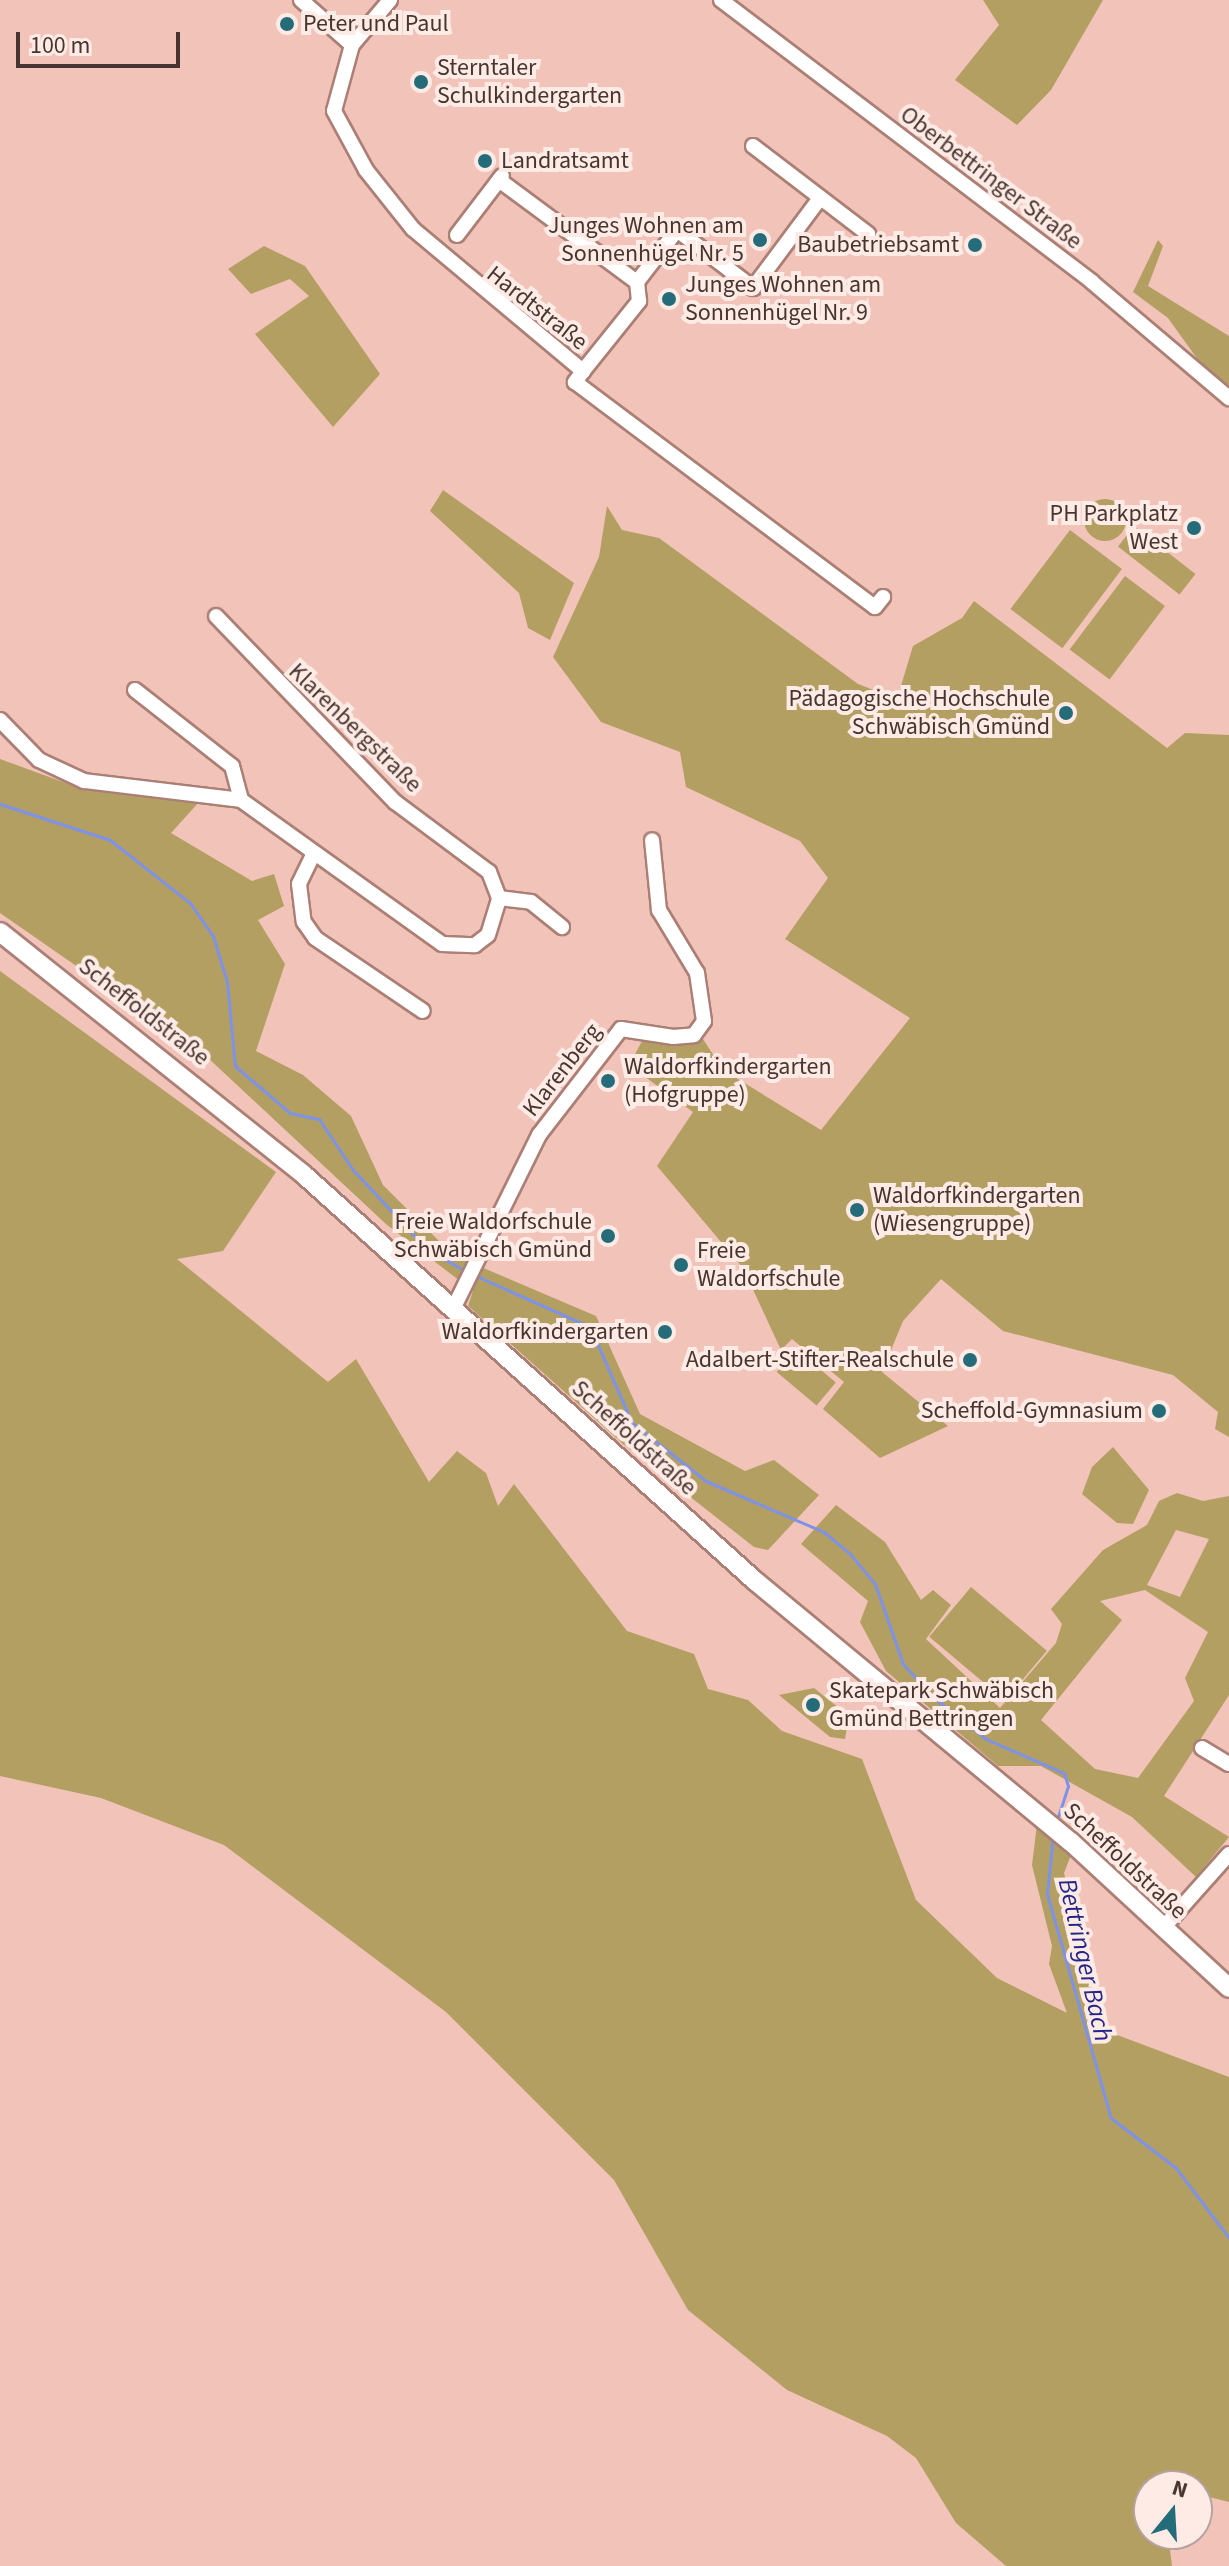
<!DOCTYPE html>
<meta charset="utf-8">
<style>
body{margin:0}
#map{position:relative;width:1229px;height:2566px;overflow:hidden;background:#f2c3b8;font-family:"Source Sans 3",sans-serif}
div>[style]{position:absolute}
.green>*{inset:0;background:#b29f61;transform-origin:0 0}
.round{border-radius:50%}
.stream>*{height:3px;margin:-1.5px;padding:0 1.5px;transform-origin:1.5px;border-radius:1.5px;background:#7e92e8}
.roads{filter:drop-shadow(2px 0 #ab7f75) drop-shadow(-2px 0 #ab7f75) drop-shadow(0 2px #ab7f75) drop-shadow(0 -2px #ab7f75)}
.minor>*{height:14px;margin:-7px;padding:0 7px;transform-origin:7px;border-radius:7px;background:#fff}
.major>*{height:18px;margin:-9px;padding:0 9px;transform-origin:9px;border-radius:9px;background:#fff}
.dots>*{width:22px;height:22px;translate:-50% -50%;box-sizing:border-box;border:4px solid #ffebe6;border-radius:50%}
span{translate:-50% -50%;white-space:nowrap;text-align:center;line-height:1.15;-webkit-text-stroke:8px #ffebe6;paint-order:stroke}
.poi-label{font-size:24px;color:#483531}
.left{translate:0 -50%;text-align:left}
.right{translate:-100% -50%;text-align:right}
.street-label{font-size:24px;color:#483531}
.water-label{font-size:26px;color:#232689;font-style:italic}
.north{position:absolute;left:1133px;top:2470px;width:80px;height:80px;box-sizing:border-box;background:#ffebe6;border:2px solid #b6a29e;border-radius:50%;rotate:18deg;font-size:22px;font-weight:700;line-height:32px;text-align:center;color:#483531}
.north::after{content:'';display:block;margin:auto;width:28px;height:36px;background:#256c7a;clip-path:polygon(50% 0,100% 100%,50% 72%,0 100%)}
.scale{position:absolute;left:16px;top:32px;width:164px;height:36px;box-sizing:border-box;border:4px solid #483531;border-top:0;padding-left:10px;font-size:24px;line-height:28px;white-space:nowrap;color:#483531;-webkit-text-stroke:6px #ffebe6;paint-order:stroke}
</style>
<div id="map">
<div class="green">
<div style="clip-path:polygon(983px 0,1103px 0,1051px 90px,1017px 125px,955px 80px,999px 25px)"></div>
<div style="clip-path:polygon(1158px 240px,1163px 246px,1148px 286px,1229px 336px,1229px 385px,1206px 371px,1168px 318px,1133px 292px)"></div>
<div style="clip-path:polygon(264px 246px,305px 266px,380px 374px,333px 427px,255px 334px,309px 296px,290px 279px,251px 294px,228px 269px)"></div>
<div style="clip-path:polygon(443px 490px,574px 583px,550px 640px,528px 628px,519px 593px,430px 511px)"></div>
<div class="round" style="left:1084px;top:499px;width:42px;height:42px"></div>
<div style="clip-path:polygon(607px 506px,622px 530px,659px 538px,858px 684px,897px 699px,913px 646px,962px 618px,974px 601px,1167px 748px,1185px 733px,1229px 735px,1229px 1437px,1215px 1429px,1218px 1412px,1173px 1375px,1003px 1331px,941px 1279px,903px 1321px,882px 1372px,948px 1426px,880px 1458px,823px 1409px,844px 1382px,792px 1339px,781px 1350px,743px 1268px,657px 1166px,693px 1112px,629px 1065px,646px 1034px,703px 1039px,723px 1070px,821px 1130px,910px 1018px,785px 939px,828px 878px,800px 841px,686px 787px,680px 752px,601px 722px,553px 657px,599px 557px)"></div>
<div style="left:1134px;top:526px;width:78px;height:26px;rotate:38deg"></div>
<div style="left:1070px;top:530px;width:65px;height:99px;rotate:37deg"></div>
<div style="left:1125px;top:576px;width:50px;height:92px;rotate:37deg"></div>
<div style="clip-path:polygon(0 759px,85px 790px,200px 801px,171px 833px,252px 881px,274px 874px,284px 906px,258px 920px,285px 964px,256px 1051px,303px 1075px,351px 1116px,383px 1185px,453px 1255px,596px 1316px,640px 1414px,745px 1471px,774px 1460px,819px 1495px,768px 1550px,754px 1547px,623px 1444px,468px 1306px,473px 1291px,387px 1225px,206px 1056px,0 913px)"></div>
<div style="clip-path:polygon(0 971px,276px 1172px,223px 1251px,177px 1259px,328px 1382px,356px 1359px,429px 1482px,457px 1451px,486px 1473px,498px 1506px,514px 1484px,627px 1631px,694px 1654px,708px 1689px,748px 1700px,782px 1731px,862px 1759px,916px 1900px,997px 1978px,1067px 2013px,1049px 1964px,1052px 1946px,1032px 1865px,1037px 1824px,1071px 1855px,1064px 1873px,1104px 2030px,1229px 2077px,1229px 2502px,1197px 2494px,1197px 2486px,1149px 2486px,1149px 2534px,1168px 2534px,1172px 2566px,1006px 2566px,956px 2523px,916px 2458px,887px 2436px,787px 2390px,688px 2310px,614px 2180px,446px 2012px,224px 1845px,101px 1798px,0 1776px)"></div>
<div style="left:796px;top:1349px;width:52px;height:30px;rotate:40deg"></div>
<div style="clip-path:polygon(1113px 1447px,1149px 1490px,1133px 1524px,1117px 1523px,1082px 1494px,1092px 1467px)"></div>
<div style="clip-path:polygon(evenodd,1177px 1493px,1203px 1501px,1229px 1496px,1229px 1695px,1164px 1796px,1229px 1837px,1196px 1877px,1132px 1817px,1041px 1766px,998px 1766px,886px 1671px,860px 1622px,868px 1601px,801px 1544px,836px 1505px,885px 1542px,921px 1600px,933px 1590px,951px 1605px,926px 1639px,1000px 1708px,1056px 1643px,1062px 1624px,1051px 1609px,1103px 1550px,1147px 1525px,1159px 1501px,1177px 1493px,1176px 1530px,1209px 1539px,1180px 1597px,1147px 1585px,1176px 1530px,1177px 1493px,1145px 1590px,1208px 1632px,1185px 1678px,1194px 1701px,1138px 1778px,1095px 1769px,1041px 1720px,1122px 1620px,1100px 1601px,1145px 1590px)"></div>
<div style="left:971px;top:1587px;width:99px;height:65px;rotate:40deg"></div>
<div style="clip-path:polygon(814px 1688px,849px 1716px,845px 1739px,830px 1737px,779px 1695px)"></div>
</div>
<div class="stream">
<div style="left:0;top:804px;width:116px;rotate:18.1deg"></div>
<div style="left:110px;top:840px;width:102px;rotate:38.2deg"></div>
<div style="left:190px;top:903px;width:40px;rotate:55.1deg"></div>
<div style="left:213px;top:936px;width:48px;rotate:73.1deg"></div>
<div style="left:227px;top:982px;width:84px;rotate:84.6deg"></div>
<div style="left:235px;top:1066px;width:72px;rotate:40.5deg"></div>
<div style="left:290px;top:1113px;width:30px;rotate:12deg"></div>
<div style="left:319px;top:1119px;width:61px;rotate:56.3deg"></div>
<div style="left:353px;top:1170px;width:108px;rotate:46.9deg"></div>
<div style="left:427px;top:1249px;width:46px;rotate:29.9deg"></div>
<div style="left:474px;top:1275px;width:127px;rotate:24.1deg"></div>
<div style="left:590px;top:1327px;width:105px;rotate:66.4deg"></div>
<div style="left:632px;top:1423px;width:94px;rotate:38.1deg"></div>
<div style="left:706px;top:1481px;width:129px;rotate:23.4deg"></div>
<div style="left:824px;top:1532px;width:34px;rotate:40deg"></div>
<div style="left:850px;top:1554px;width:39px;rotate:50deg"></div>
<div style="left:875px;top:1584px;width:85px;rotate:70.7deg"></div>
<div style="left:903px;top:1664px;width:46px;rotate:47.6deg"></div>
<div style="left:934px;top:1698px;width:66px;rotate:38.3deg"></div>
<div style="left:986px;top:1739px;width:85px;rotate:23.6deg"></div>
<div style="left:1064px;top:1773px;width:14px;rotate:73deg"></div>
<div style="left:1068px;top:1786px;width:36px;rotate:108deg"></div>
<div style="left:1053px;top:1835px;width:59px;rotate:95.8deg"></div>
<div style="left:1047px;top:1894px;width:233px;rotate:74.1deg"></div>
<div style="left:1111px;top:2118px;width:82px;rotate:37.6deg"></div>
<div style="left:1176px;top:2168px;width:88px;rotate:52.9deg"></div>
</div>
<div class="roads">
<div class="minor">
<div style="left:301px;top:0;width:68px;rotate:41.4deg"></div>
<div style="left:352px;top:45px;width:68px;rotate:105.3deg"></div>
<div style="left:334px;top:111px;width:67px;rotate:61.5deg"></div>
<div style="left:366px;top:170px;width:75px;rotate:51.5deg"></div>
<div style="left:413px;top:229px;width:222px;rotate:39.9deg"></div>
<div style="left:583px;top:371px;width:14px;rotate:126deg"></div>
<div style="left:575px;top:382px;width:375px;rotate:36.9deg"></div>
<div style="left:875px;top:607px;width:13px;rotate:-51deg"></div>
<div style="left:721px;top:0;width:466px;rotate:37.2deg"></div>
<div style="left:1092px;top:282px;width:180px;rotate:40.3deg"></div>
<div style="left:352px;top:45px;width:59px;rotate:-49.8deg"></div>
<div style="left:753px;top:146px;width:145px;rotate:37.4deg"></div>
<div style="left:499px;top:180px;width:172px;rotate:36.5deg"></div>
<div style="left:457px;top:235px;width:74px;rotate:-52.7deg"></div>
<div style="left:583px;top:371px;width:90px;rotate:-51.3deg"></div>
<div style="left:639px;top:301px;width:19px;rotate:-96deg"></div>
<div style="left:637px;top:282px;width:66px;rotate:-52.4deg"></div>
<div style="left:677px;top:230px;width:96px;rotate:37.3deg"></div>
<div style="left:753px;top:288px;width:112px;rotate:-53.3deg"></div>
<div style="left:135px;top:690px;width:123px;rotate:38.1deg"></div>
<div style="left:232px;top:766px;width:35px;rotate:75deg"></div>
<div style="left:0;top:720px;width:56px;rotate:45.7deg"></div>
<div style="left:39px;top:760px;width:50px;rotate:25deg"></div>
<div style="left:84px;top:781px;width:158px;rotate:6.9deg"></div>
<div style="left:241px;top:800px;width:247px;rotate:35.6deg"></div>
<div style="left:442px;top:944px;width:33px;rotate:2deg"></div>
<div style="left:475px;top:945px;width:16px;rotate:-38deg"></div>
<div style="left:488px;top:935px;width:39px;rotate:-73deg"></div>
<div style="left:499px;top:898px;width:28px;rotate:-111deg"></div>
<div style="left:489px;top:872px;width:117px;rotate:-143.3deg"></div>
<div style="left:395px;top:802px;width:258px;rotate:-133.9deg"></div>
<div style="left:313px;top:855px;width:32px;rotate:116deg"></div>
<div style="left:299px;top:884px;width:38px;rotate:83deg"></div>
<div style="left:304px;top:922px;width:19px;rotate:55deg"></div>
<div style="left:315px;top:938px;width:130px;rotate:34.1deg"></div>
<div style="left:499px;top:898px;width:32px;rotate:7deg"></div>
<div style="left:531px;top:902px;width:40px;rotate:39deg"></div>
<div style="left:454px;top:1307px;width:192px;rotate:-63.7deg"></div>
<div style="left:539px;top:1135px;width:134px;rotate:-52.3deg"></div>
<div style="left:621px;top:1029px;width:53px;rotate:8.7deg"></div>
<div style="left:673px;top:1037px;width:21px;rotate:-5deg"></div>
<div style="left:694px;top:1035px;width:17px;rotate:-54deg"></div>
<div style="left:704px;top:1021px;width:49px;rotate:-98.3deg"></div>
<div style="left:697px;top:973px;width:74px;rotate:-121.1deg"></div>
<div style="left:659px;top:910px;width:70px;rotate:-95.7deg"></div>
<div style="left:1202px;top:1748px;width:31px;rotate:31deg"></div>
<div style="left:1163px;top:1928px;width:99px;rotate:-48.3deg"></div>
</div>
<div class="major">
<div style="left:0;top:932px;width:388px;rotate:38.6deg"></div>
<div style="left:303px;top:1174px;width:607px;rotate:41.99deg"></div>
<div style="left:754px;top:1580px;width:411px;rotate:39.6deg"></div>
<div style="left:1071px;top:1842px;width:215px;rotate:42.7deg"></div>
</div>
</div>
<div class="dots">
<div style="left:287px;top:24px;background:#256c7a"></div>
<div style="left:421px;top:82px;background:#256c7a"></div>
<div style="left:485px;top:161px;background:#256c7a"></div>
<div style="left:760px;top:240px;background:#256c7a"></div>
<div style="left:975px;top:245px;background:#256c7a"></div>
<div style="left:669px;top:299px;background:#256c7a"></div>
<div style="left:1194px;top:528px;background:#256c7a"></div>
<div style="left:1066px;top:713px;background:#256c7a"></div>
<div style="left:608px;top:1081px;background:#256c7a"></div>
<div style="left:857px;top:1210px;background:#256c7a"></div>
<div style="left:608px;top:1236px;background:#256c7a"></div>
<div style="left:681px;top:1265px;background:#256c7a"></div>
<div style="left:665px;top:1332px;background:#256c7a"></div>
<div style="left:970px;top:1360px;background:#256c7a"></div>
<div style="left:1159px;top:1411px;background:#256c7a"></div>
<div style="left:813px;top:1705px;background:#256c7a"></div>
</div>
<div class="poi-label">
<span class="left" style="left:303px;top:24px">Peter und Paul</span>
<span class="left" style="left:437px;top:82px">Sterntaler<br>Schulkindergarten</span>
<span class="left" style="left:501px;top:161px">Landratsamt</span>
<span class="right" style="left:744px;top:240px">Junges Wohnen am<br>Sonnenhügel Nr. 5</span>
<span class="right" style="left:959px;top:245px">Baubetriebsamt</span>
<span class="left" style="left:685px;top:299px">Junges Wohnen am<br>Sonnenhügel Nr. 9</span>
<span class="right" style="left:1178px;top:528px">PH Parkplatz<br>West</span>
<span class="right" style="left:1050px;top:713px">Pädagogische Hochschule<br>Schwäbisch Gmünd</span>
<span class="left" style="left:624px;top:1081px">Waldorfkindergarten<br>(Hofgruppe)</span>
<span class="left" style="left:873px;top:1210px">Waldorfkindergarten<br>(Wiesengruppe)</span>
<span class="right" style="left:592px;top:1236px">Freie Waldorfschule<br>Schwäbisch Gmünd</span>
<span class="left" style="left:697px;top:1265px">Freie<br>Waldorfschule</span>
<span class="right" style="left:649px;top:1332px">Waldorfkindergarten</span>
<span class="right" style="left:954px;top:1360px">Adalbert-Stifter-Realschule</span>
<span class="right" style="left:1143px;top:1411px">Scheffold-Gymnasium</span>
<span class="left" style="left:829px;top:1705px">Skatepark Schwäbisch<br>Gmünd Bettringen</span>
</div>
<div class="street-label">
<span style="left:991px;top:178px;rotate:37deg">Oberbettringer Straße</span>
<span style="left:537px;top:308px;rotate:38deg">Hardtstraße</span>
<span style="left:355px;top:728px;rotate:44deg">Klarenbergstraße</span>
<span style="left:144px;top:1012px;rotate:38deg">Scheffoldstraße</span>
<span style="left:562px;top:1070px;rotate:-52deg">Klarenberg</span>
<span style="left:634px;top:1438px;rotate:42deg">Scheffoldstraße</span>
<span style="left:1125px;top:1861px;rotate:43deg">Scheffoldstraße</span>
</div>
<div class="water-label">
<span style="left:1085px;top:1960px;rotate:77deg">Bettringer Bach</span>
</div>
<div class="north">N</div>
<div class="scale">100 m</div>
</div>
